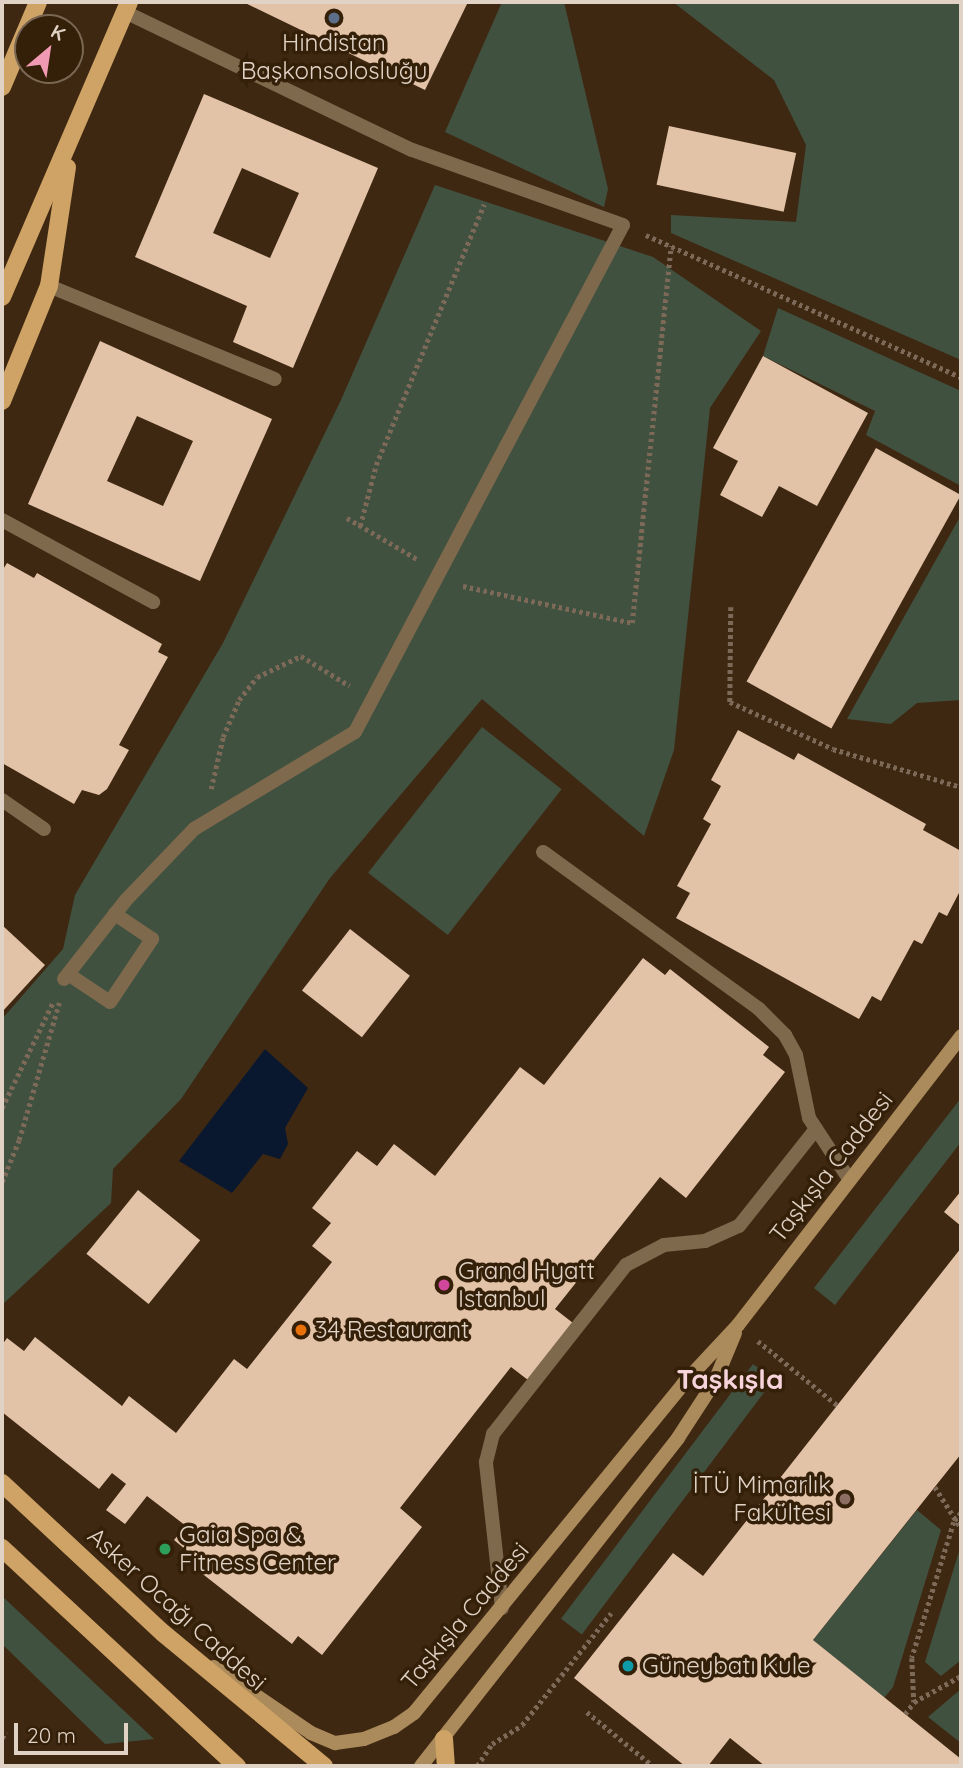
<!DOCTYPE html>
<meta charset="utf-8">
<style>
body{margin:0}
#map{position:relative;width:963px;height:1768px;overflow:hidden;background:#3f2812;font-family:Quicksand,sans-serif}
div>[style]{position:absolute}
.green>*{inset:0;background:#415140;transform-origin:0 0}
.water>*{inset:0;background:#09182f}
.building>*{inset:0;background:#e2c3a8;transform-origin:0 0}
.path>*{height:4.5px;margin-top:-2.25px;transform-origin:0;background:repeating-linear-gradient(90deg,#7d6957 0 3.5px,transparent 0 7px)}
.service>*{height:14px;margin:-7px;padding:0 7px;transform-origin:7px;border-radius:7px;background:#7e694c}
.pedestrian>*{height:14px;margin:-7px;padding:0 7px;transform-origin:7px;border-radius:7px;background:#7e694c}
.secondary>*{height:14px;margin:-7px;padding:0 7px;transform-origin:7px;border-radius:7px;background:#ab8a5b}
.primary>*{height:18px;margin:-9px;padding:0 9px;transform-origin:9px;border-radius:9px;background:#cea365}
.dots>*{width:19px;height:19px;translate:-50% -50%;box-sizing:border-box;border:4px solid #341f08;border-radius:50%}
span{translate:-50% -50%;white-space:nowrap;text-align:center;line-height:1.15;-webkit-text-stroke:7px #341f08;paint-order:stroke}
.poi-label{font-size:24px;color:#e0d2c5}
.left{translate:0 -50%;text-align:left}
.right{translate:-100% -50%;text-align:right}
.street-label{font-size:24px;color:#e0d2c5}
.quarter-label{font-size:28px;color:#f7d4dc;font-weight:700}
.frame{position:absolute;inset:0;border:4px solid #e0d2c5;pointer-events:none}
.north{position:absolute;left:14px;top:14px;width:70px;height:70px;box-sizing:border-box;background:#341f08;border:2px solid #796754;border-radius:50%;rotate:29deg;font-size:19px;font-weight:700;line-height:28px;text-align:center;color:#e0d2c5}
.north::after{content:'';display:block;margin:auto;width:24px;height:32px;background:#f19ab3;clip-path:polygon(50% 0,100% 100%,50% 72%,0 100%)}
.scale{position:absolute;left:14px;top:1723px;width:114px;height:32px;box-sizing:border-box;border:4px solid #e0d2c5;border-top:0;padding-left:9px;font-size:21px;line-height:24px;white-space:nowrap;color:#e0d2c5;-webkit-text-stroke:5px #341f08;paint-order:stroke}
</style>
<div id="map">
<div class="green">
<div style="clip-path:polygon(502px 2px,564px 2px,608px 189px,604px 207px,445px 132px)"></div>
<div style="clip-path:polygon(673px 2px,961px 2px,961px 360px,671px 233px,671px 215px,796px 222px,806px 145px,774px 80px)"></div>
<div style="clip-path:polygon(435px 185px,653px 257px,761px 331px,710px 408px,674px 750px,644px 836px,482px 699px,330px 878px,181px 1099px,113px 1169px,111px 1203px,2px 1305px,2px 1019px,63px 949px,75px 895px,223px 643px,341px 400px)"></div>
<div style="clip-path:polygon(778px 308px,961px 391px,961px 486px,866px 435px,875px 411px,763px 356px)"></div>
<div style="clip-path:polygon(961px 515px,961px 700px,917px 703px,891px 724px,847px 719px)"></div>
<div style="left:482px;top:727px;width:101px;height:185px;rotate:38deg"></div>
<div style="clip-path:polygon(961px 1098px,961px 1142px,835px 1305px,814px 1288px)"></div>
<div style="left:753px;top:1364px;width:26px;height:319px;rotate:37deg"></div>
<div style="clip-path:polygon(917px 1510px,941px 1530px,893px 1687px,884px 1698px,813px 1640px)"></div>
<div style="clip-path:polygon(961px 1545px,961px 1660px,941px 1676px,925px 1662px)"></div>
<div style="clip-path:polygon(2px 1596px,154px 1739px,105px 1744px,2px 1644px)"></div>
<div style="clip-path:polygon(961px 1689px,961px 1743px,928px 1717px)"></div>
</div>
<div class="water">
<div style="clip-path:polygon(265px 1049px,308px 1088px,285px 1128px,288px 1144px,280px 1159px,263px 1154px,232px 1193px,179px 1161px)"></div>
</div>
<div class="building">
<div style="clip-path:polygon(243px 2px,468px 2px,425px 90px)"></div>
<div style="clip-path:polygon(evenodd,204px 94px,378px 168px,293px 368px,233px 342px,247px 306px,135px 257px,204px 94px,242px 168px,299px 193px,270px 258px,213px 233px,242px 168px)"></div>
<div style="left:669px;top:126px;width:130px;height:60px;rotate:12deg"></div>
<div style="clip-path:polygon(evenodd,100px 341px,272px 419px,200px 581px,28px 504px,100px 341px,137px 416px,193px 441px,163px 506px,107px 481px,137px 416px)"></div>
<div style="clip-path:polygon(763px 356px,868px 413px,817px 506px,779px 486px,762px 517px,720px 495px,738px 461px,713px 448px)"></div>
<div style="left:876px;top:448px;width:97px;height:267px;rotate:29deg"></div>
<div style="clip-path:polygon(7px 563px,34px 578px,37px 573px,162px 644px,158px 652px,168px 657px,119px 745px,129px 750px,107px 789px,99px 795px,82px 790px,74px 804px,2px 763px,2px 571px)"></div>
<div style="clip-path:polygon(738px 730px,794px 760px,798px 753px,926px 824px,923px 830px,961px 851px,961px 889px,947px 916px,939px 912px,922px 944px,914px 940px,881px 1001px,872px 996px,859px 1019px,676px 918px,690px 893px,677px 886px,711px 824px,703px 819px,721px 786px,711px 780px)"></div>
<div style="clip-path:polygon(2px 925px,45px 965px,2px 1012px)"></div>
<div style="left:350px;top:929px;width:76px;height:78px;rotate:38deg"></div>
<div style="clip-path:polygon(643px 958px,665px 975px,670px 969px,769px 1047px,763px 1055px,785px 1072px,686px 1198px,660px 1177px,555px 1309px,573px 1323px,528px 1380px,511px 1367px,400px 1508px,422px 1527px,322px 1655px,298px 1636px,292px 1644px,186px 1561px,191px 1554px,174px 1540px,186px 1526px,147px 1496px,125px 1524px,106px 1510px,126px 1484px,112px 1473px,99px 1489px,2px 1412px,2px 1345px,7px 1338px,24px 1351px,35px 1337px,122px 1406px,129px 1396px,176px 1433px,234px 1359px,247px 1369px,332px 1262px,312px 1246px,331px 1223px,312px 1208px,357px 1151px,377px 1166px,394px 1144px,435px 1176px,520px 1067px,544px 1085px)"></div>
<div style="left:138px;top:1190px;width:80px;height:82px;rotate:39deg"></div>
<div style="clip-path:polygon(961px 1191px,961px 1226px,944px 1212px)"></div>
<div style="clip-path:polygon(961px 1248px,961px 1454px,813px 1640px,961px 1759px,961px 1766px,765px 1766px,730px 1738px,708px 1766px,685px 1766px,574px 1678px,673px 1553px,703px 1576px)"></div>
</div>
<div class="path">
<div style="left:646px;top:235px;width:346px;rotate:24.3deg"></div>
<div style="left:347px;top:518px;width:83px;rotate:30.3deg"></div>
<div style="left:360px;top:526px;width:63px;rotate:-75.3deg"></div>
<div style="left:376px;top:465px;width:282px;rotate:-67.5deg"></div>
<div style="left:463px;top:586px;width:173px;rotate:12.3deg"></div>
<div style="left:632px;top:623px;width:379px;rotate:-84.1deg"></div>
<div style="left:731px;top:607px;width:95px;rotate:90.6deg"></div>
<div style="left:730px;top:702px;width:113px;rotate:24.5deg"></div>
<div style="left:833px;top:749px;width:134px;rotate:16.5deg"></div>
<div style="left:211px;top:789px;width:53px;rotate:-77deg"></div>
<div style="left:223px;top:737px;width:40px;rotate:-66.6deg"></div>
<div style="left:239px;top:700px;width:29px;rotate:-52deg"></div>
<div style="left:257px;top:677px;width:49px;rotate:-25.5deg"></div>
<div style="left:301px;top:656px;width:57px;rotate:31.5deg"></div>
<div style="left:2px;top:1108px;width:118px;rotate:-64.3deg"></div>
<div style="left:2px;top:1182px;width:45px;rotate:-68deg"></div>
<div style="left:19px;top:1140px;width:143px;rotate:-73.7deg"></div>
<div style="left:758px;top:1341px;width:102px;rotate:39deg"></div>
<div style="left:935px;top:1487px;width:49px;rotate:57.6deg"></div>
<div style="left:961px;top:1513px;width:11px;rotate:128deg"></div>
<div style="left:954px;top:1522px;width:142px;rotate:107.2deg"></div>
<div style="left:912px;top:1658px;width:44px;rotate:87.4deg"></div>
<div style="left:914px;top:1702px;width:54px;rotate:-29deg"></div>
<div style="left:587px;top:1712px;width:85px;rotate:39.3deg"></div>
<div style="left:905px;top:1714px;width:15px;rotate:-53deg"></div>
<div style="left:2px;top:1738px;width:7px;rotate:-56deg"></div>
<div style="left:477px;top:1766px;width:27px;rotate:-56deg"></div>
<div style="left:492px;top:1744px;width:36px;rotate:-32deg"></div>
<div style="left:522px;top:1725px;width:143px;rotate:-51.5deg"></div>
</div>
<div class="service">
<div style="left:125px;top:12px;width:318px;rotate:25.7deg"></div>
<div style="left:49px;top:286px;width:244px;rotate:22.4deg"></div>
<div style="left:2px;top:520px;width:172px;rotate:28.5deg"></div>
<div style="left:2px;top:800px;width:51px;rotate:34.6deg"></div>
<div style="left:543px;top:852px;width:267px;rotate:36deg"></div>
<div style="left:759px;top:1009px;width:37px;rotate:45deg"></div>
<div style="left:785px;top:1035px;width:23px;rotate:61deg"></div>
<div style="left:796px;top:1055px;width:64px;rotate:78.3deg"></div>
<div style="left:809px;top:1118px;width:73px;rotate:56.7deg"></div>
<div style="left:502px;top:1608px;width:147px;rotate:-96.3deg"></div>
<div style="left:486px;top:1462px;width:29px;rotate:-76deg"></div>
<div style="left:493px;top:1434px;width:215px;rotate:-51.8deg"></div>
<div style="left:626px;top:1265px;width:43px;rotate:-27.8deg"></div>
<div style="left:664px;top:1245px;width:41px;rotate:-5.6deg"></div>
<div style="left:705px;top:1241px;width:37px;rotate:-24deg"></div>
<div style="left:739px;top:1226px;width:124px;rotate:-51.6deg"></div>
</div>
<div class="pedestrian">
<div style="left:68px;top:974px;width:50px;rotate:33.7deg"></div>
<div style="left:110px;top:1002px;width:76px;rotate:-56.3deg"></div>
<div style="left:152px;top:939px;width:45px;rotate:-146deg"></div>
<div style="left:64px;top:979px;width:100px;rotate:-51.9deg"></div>
<div style="left:126px;top:900px;width:98px;rotate:-46.2deg"></div>
<div style="left:194px;top:829px;width:188px;rotate:-31.1deg"></div>
<div style="left:355px;top:732px;width:573px;rotate:-62.14deg"></div>
<div style="left:623px;top:225px;width:224px;rotate:-160.4deg"></div>
</div>
<div class="secondary">
<div style="left:214px;top:1667px;width:117px;rotate:34.2deg"></div>
<div style="left:311px;top:1733px;width:26px;rotate:23deg"></div>
<div style="left:335px;top:1743px;width:29px;rotate:-8deg"></div>
<div style="left:364px;top:1739px;width:32px;rotate:-22deg"></div>
<div style="left:394px;top:1727px;width:24px;rotate:-35deg"></div>
<div style="left:414px;top:1713px;width:425px;rotate:-50.7deg"></div>
<div style="left:683px;top:1384px;width:81px;rotate:-47deg"></div>
<div style="left:738px;top:1325px;width:365px;rotate:-52.3deg"></div>
<div style="left:421px;top:1766px;width:417px;rotate:-51.9deg"></div>
<div style="left:678px;top:1438px;width:68px;rotate:-57deg"></div>
<div style="left:715px;top:1381px;width:52px;rotate:-67.4deg"></div>
</div>
<div class="primary">
<div style="left:2px;top:87px;width:92px;rotate:-67deg"></div>
<div style="left:2px;top:297px;width:321px;rotate:-66.7deg"></div>
<div style="left:2px;top:401px;width:124px;rotate:-67.8deg"></div>
<div style="left:49px;top:286px;width:120px;rotate:-81.4deg"></div>
<div style="left:2px;top:1483px;width:220px;rotate:43deg"></div>
<div style="left:163px;top:1633px;width:209px;rotate:39.6deg"></div>
<div style="left:2px;top:1548px;width:321px;rotate:42.9deg"></div>
<div style="left:444px;top:1739px;width:27px;rotate:86deg"></div>
</div>
<div class="dots">
<div style="left:334px;top:18px;background:#5c6f8a"></div>
<div style="left:444px;top:1285px;background:#d1479c"></div>
<div style="left:301px;top:1330px;background:#e8710a"></div>
<div style="left:845px;top:1499px;background:#8d6e63"></div>
<div style="left:165px;top:1549px;background:#2e9e5b"></div>
<div style="left:628px;top:1666px;background:#0f9aa8"></div>
</div>
<div class="poi-label">
<span style="left:334px;top:57px">Hindistan<br>Başkonsolosluğu</span>
<span class="left" style="left:458px;top:1285px">Grand Hyatt<br>Istanbul</span>
<span class="left" style="left:315px;top:1330px">34 Restaurant</span>
<span class="right" style="left:831px;top:1499px">İTÜ Mimarlık<br>Fakültesi</span>
<span class="left" style="left:179px;top:1549px">Gaia Spa &amp;<br>Fitness Center</span>
<span class="left" style="left:642px;top:1666px">Güneybatı Kule</span>
</div>
<div class="street-label">
<span style="left:831px;top:1167px;rotate:-52deg">Taşkışla Caddesi</span>
<span style="left:177px;top:1609px;rotate:42deg">Asker Ocağı Caddesi</span>
<span style="left:465px;top:1616px;rotate:-50deg">Taşkışla Caddesi</span>
</div>
<div class="quarter-label">
<span style="left:730px;top:1379px">Taşkışla</span>
</div>
<div class="frame"></div>
<div class="north">K</div>
<div class="scale">20 m</div>
</div>
